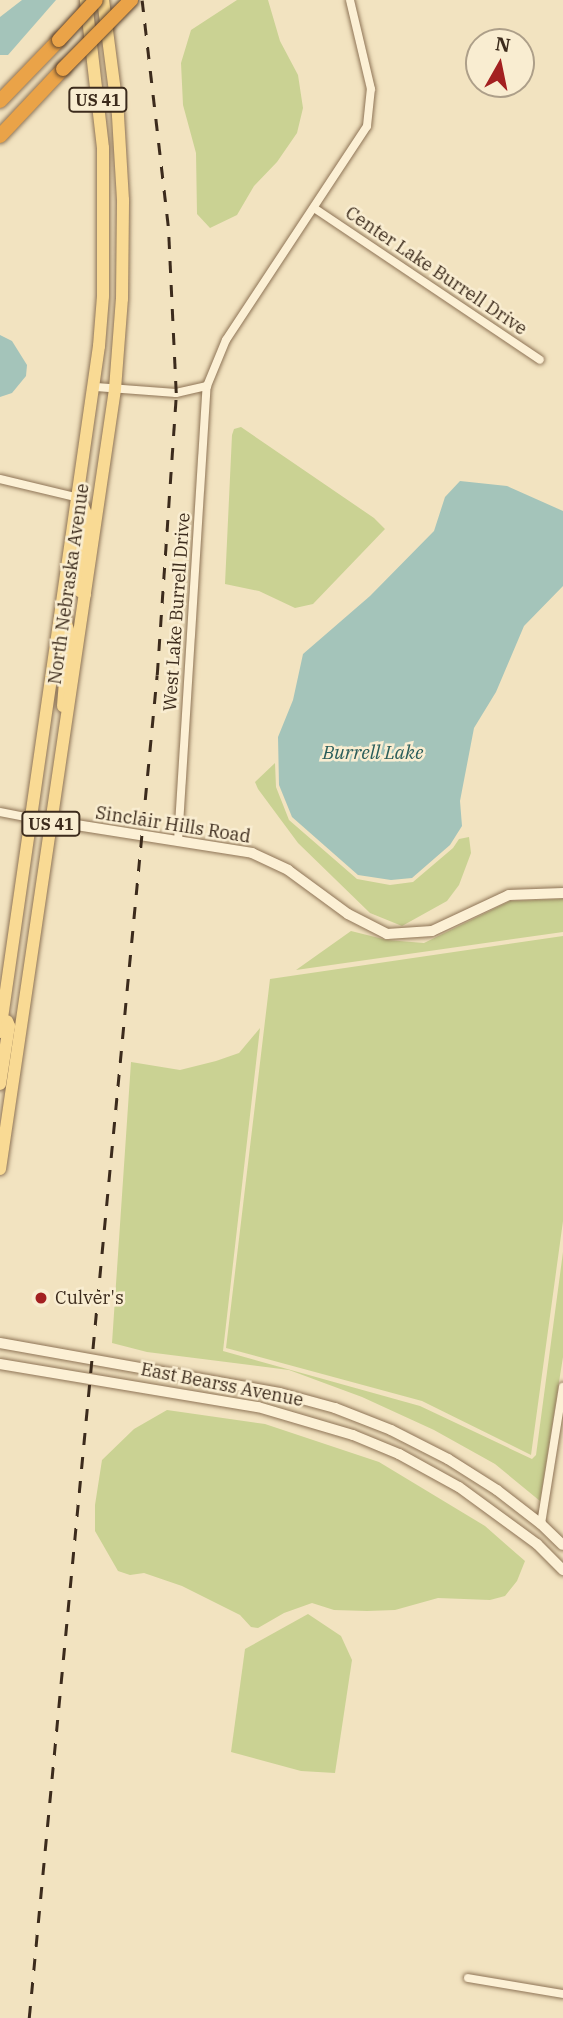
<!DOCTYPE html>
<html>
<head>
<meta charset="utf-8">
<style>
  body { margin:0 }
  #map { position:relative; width:563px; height:2018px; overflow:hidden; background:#f2e3c0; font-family:"IBM Plex Serif",serif }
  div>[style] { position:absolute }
  .green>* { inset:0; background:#cad293 }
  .water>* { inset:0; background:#a4c4ba }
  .roads { filter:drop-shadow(0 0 2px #8e7456) drop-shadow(0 0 2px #8e7456) }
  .minor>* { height:8px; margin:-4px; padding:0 4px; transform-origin:4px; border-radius:4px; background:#fcf0d5 }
  .tertiary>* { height:10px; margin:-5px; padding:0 5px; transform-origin:5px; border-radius:5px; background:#fcf0d5 }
  .secondary>* { height:10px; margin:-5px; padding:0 5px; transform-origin:5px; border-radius:5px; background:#fcf0d5 }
  .primary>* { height:12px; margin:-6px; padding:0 6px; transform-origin:6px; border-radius:6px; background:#f9da94 }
  .motorway>* { height:14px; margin:-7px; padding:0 7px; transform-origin:7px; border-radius:7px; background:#eaa348 }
  .rail>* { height:2.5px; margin-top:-1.25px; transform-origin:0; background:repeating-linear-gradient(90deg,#3c2b1c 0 12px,transparent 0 24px) }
  .bridges { filter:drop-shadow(0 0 2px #5b412b) drop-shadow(0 0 2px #5b412b) }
  .motorway-bridge>* { height:14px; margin:-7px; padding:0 7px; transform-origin:7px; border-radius:7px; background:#eaa348 }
  .dots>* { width:19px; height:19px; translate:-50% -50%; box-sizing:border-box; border:4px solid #f9edd1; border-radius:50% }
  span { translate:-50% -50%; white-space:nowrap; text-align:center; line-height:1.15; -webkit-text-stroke:5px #f9edd1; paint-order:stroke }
  .shield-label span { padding:2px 5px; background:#f9edd1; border:2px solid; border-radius:5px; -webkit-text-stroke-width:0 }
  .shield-label { font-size:16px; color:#3c2b1c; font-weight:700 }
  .street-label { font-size:18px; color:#3c2b1c }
  .poi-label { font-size:18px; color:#3c2b1c }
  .left { translate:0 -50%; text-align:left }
  .water-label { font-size:19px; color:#2a5d5a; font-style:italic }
  .north { position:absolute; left:465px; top:28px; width:70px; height:70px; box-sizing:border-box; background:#f9edd1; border:2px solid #ad9f89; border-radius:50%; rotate:9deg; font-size:19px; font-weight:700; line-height:28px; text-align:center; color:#3c2b1c }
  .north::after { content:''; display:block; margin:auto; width:24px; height:32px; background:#a32021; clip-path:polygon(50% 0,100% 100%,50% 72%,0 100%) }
</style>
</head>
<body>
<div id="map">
  <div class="green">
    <i style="clip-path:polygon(237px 0,268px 0,280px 41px,298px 75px,303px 108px,297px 133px,277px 162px,254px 186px,237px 215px,210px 228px,197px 214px,196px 153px,183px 105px,181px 63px,191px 30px)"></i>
    <i style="clip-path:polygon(241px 427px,374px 518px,385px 529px,313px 604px,295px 608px,259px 591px,225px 584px,232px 435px,234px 429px)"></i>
    <i style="clip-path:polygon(275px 763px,276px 787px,289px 820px,357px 879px,390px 885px,413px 882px,453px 848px,459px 839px,469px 837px,471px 853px,459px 885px,447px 901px,402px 926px,370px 913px,298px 843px,258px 789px,255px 782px)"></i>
    <i style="clip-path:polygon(563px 899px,563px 932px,296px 970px,351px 931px,387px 940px,424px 943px,510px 901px)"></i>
    <i style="clip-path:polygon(563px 936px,563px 1221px,531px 1455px,422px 1401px,226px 1348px,270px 979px)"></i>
    <i style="clip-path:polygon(260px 1028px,223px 1351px,420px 1406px,532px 1459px,536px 1455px,563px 1252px,563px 1357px,540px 1501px,495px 1464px,434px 1430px,362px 1397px,289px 1370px,147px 1352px,112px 1343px,131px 1062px,180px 1070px,216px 1061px,239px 1053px)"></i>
    <i style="clip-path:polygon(167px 1410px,265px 1424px,379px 1462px,485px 1526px,525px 1561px,517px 1581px,505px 1596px,490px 1600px,438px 1598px,395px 1610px,367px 1611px,334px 1610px,312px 1603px,284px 1613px,258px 1628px,251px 1627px,240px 1615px,182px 1586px,144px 1573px,130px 1575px,118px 1571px,95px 1531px,95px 1505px,102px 1460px,134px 1429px)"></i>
    <i style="clip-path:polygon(308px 1614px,341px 1636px,352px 1660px,335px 1773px,301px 1771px,231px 1752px,245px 1649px)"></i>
  </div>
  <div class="water">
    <i style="clip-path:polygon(22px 0,56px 0,8px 55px,0 55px,0 17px)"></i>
    <i style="clip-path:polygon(0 335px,12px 341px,27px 365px,26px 376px,12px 393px,0 397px)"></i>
    <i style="clip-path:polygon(460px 481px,507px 486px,563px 511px,563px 586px,524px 626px,496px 692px,474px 728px,460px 801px,462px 826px,450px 845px,412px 878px,391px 880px,358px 875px,292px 817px,279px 785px,278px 737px,293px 700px,303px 654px,370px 596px,434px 531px,445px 497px)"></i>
  </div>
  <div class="roads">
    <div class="minor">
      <i style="left:314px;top:208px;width:272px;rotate:33.9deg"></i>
      <i style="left:96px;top:387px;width:80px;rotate:4.3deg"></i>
      <i style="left:176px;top:393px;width:32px;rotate:-13deg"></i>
      <i style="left:207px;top:386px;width:50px;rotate:-67.6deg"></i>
      <i style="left:226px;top:340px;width:256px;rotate:-56.6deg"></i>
      <i style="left:367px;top:126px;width:37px;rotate:-84deg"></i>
      <i style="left:371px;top:89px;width:91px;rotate:-103.3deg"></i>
      <i style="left:0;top:479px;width:81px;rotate:13.5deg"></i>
      <i style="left:0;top:812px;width:33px;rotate:11deg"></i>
      <i style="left:178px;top:841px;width:456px;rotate:-86.4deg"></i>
      <i style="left:541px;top:1524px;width:139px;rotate:-80.9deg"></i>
      <i style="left:468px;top:1978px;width:96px;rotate:9.6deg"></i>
    </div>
    <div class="tertiary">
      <i style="left:32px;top:818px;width:223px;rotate:9deg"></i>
      <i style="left:252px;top:853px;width:40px;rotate:25deg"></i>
      <i style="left:288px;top:870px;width:74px;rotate:36.3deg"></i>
      <i style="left:348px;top:914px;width:44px;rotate:27.1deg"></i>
      <i style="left:387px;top:934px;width:45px;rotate:-3.8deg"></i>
      <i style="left:432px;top:931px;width:85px;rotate:-25.1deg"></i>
      <i style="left:509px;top:895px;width:54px;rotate:-2.1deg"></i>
    </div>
    <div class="secondary">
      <i style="left:0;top:1343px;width:284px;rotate:10.1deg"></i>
      <i style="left:280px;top:1393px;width:57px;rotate:15.3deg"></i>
      <i style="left:335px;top:1408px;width:60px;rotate:21.4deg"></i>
      <i style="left:391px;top:1430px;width:64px;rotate:27deg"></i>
      <i style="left:448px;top:1459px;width:58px;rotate:32.3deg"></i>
      <i style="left:497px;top:1490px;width:56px;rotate:37.7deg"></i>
      <i style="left:541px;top:1524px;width:30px;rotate:44deg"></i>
      <i style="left:0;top:1364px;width:262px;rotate:9.5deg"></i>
      <i style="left:258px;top:1407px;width:99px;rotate:16.4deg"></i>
      <i style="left:353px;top:1435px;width:50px;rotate:22.4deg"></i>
      <i style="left:399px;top:1454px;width:68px;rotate:28.8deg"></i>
      <i style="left:459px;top:1487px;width:97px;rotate:36.2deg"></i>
      <i style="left:537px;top:1544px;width:37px;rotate:45deg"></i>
    </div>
    <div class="primary">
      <i style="left:80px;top:499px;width:16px;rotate:68deg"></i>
      <i style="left:86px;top:514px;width:69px;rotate:97.5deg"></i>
      <i style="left:77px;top:582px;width:9px;rotate:72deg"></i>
      <i style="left:80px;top:591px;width:6px;rotate:31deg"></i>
      <i style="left:63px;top:706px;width:73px;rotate:-85.3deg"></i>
      <i style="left:69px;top:633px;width:17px;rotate:-107deg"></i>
      <i style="left:0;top:1032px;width:693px;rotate:-81.79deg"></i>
      <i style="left:99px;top:346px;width:50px;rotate:-85.4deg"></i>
      <i style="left:103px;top:296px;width:148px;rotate:-90deg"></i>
      <i style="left:103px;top:148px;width:149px;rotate:-96.6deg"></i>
      <i style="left:0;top:1084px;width:59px;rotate:-81.2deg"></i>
      <i style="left:9px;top:1026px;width:5px;rotate:-112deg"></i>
      <i style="left:0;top:1169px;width:788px;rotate:-81.61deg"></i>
      <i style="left:115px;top:389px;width:90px;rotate:-85.6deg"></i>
      <i style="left:122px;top:299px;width:99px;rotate:-89.4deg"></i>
      <i style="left:123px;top:200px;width:85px;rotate:-93.4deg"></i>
      <i style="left:118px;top:115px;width:116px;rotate:-97.4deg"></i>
    </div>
    <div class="motorway">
      <i style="left:0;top:101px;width:85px;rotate:-46deg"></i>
      <i style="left:0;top:136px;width:92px;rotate:-46.8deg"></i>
    </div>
  </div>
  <div class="rail">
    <i style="left:29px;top:2018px;width:1349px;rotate:-84.56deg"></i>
    <i style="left:157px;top:675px;width:283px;rotate:-86.1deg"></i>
    <i style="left:176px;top:393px;width:167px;rotate:-92.7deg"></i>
    <i style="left:168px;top:226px;width:227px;rotate:-96.6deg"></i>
  </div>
  <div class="bridges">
    <div class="motorway-bridge">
      <i style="left:59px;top:40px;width:54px;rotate:-47.2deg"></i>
      <i style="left:63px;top:69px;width:97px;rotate:-45.4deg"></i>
    </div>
  </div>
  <div class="dots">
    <i style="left:41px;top:1298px;background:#a32021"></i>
  </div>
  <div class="shield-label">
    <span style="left:98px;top:100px">US 41</span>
    <span style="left:51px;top:824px">US 41</span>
  </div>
  <div class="street-label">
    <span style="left:436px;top:271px;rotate:34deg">Center Lake Burrell Drive</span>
    <span style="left:69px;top:584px;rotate:-82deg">North Nebraska Avenue</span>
    <span style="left:177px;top:612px;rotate:-86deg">West Lake Burrell Drive</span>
    <span style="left:173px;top:825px;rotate:9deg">Sinclair Hills Road</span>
    <span style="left:222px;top:1385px;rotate:11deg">East Bearss Avenue</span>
  </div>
  <div class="poi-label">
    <span class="left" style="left:55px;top:1298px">Culver's</span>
  </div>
  <div class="water-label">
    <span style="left:373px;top:753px">Burrell Lake</span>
  </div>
  <div class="north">N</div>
</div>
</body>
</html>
